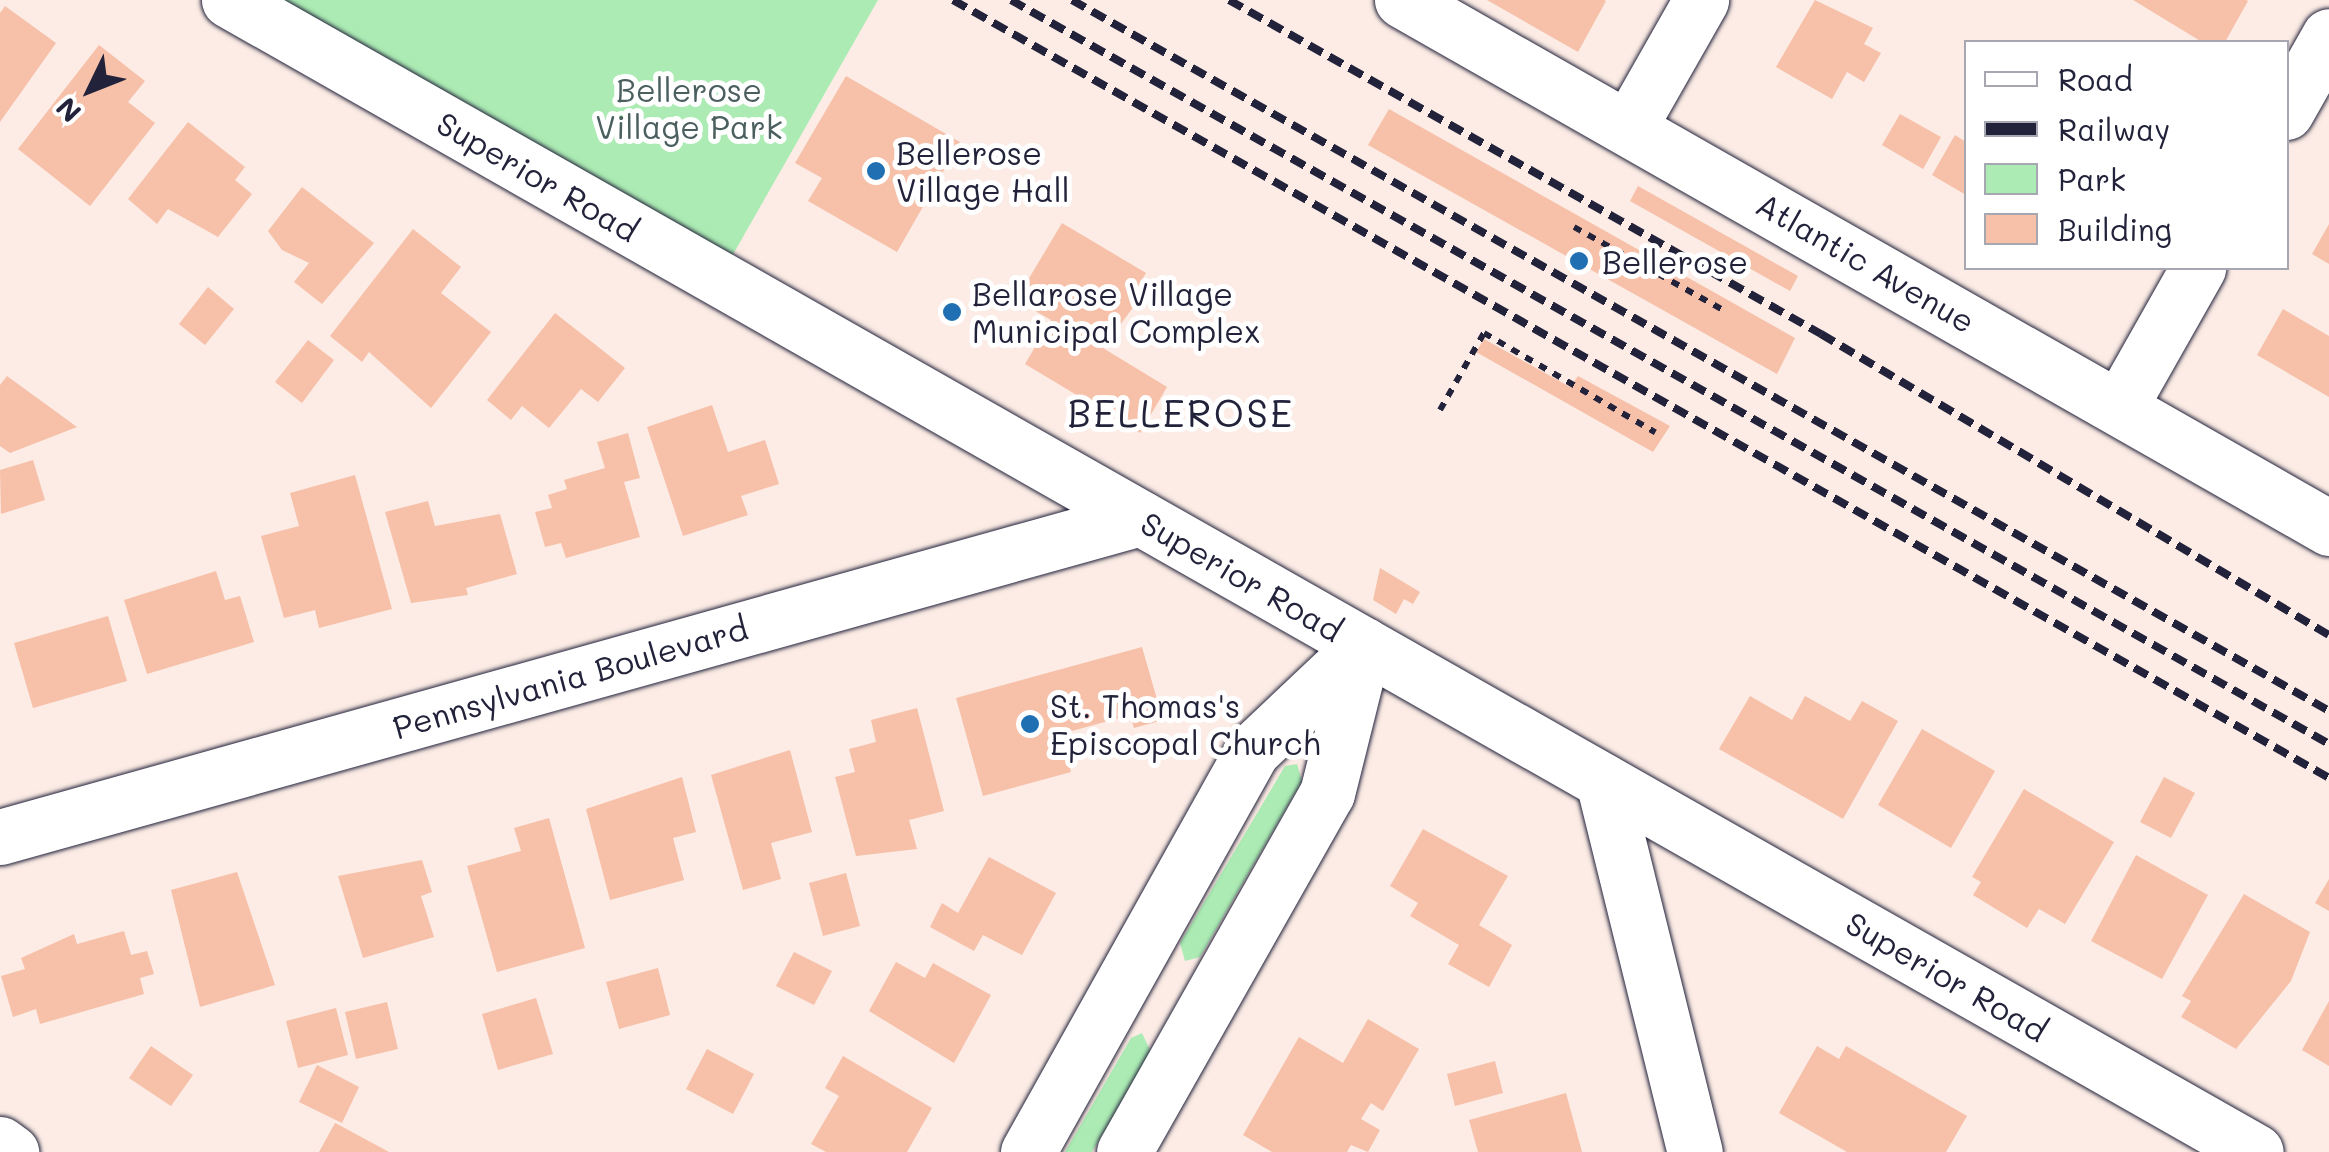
<!DOCTYPE html>
<html>
<head>
<meta charset="utf-8">
<style>
  body { margin:0 }
  #map { position:relative; width:2329px; height:1152px; overflow:hidden; background:#fcece5; font-family:Mali,sans-serif }
  div>[style] { position:absolute }
  .green>* { inset:0; background:#acecb4 }
  .building>* { inset:0; background:#f6c0a9 }
  .path>* { height:6px; margin-top:-3px; transform-origin:0; background:repeating-linear-gradient(90deg,#22223b 0 8px,transparent 0 16px) }
  .roads { filter:drop-shadow(0 0 2px #22223b) drop-shadow(0 0 2px #22223b) }
  .minor>* { height:55px; margin:-27.5px; padding:0 27.5px; transform-origin:27.5px; border-radius:27.5px; background:#fff }
  .rail>* { height:8px; margin-top:-4px; transform-origin:0; background:repeating-linear-gradient(90deg,#22223b 0 15px,transparent 0 23px) }
  .dots>* { width:28px; height:28px; translate:-50% -50%; box-sizing:border-box; border:5px solid #fff; border-radius:50% }
  span { translate:-50% -50%; white-space:nowrap; text-align:center; line-height:1.15; -webkit-text-stroke:10px #fff; paint-order:stroke }
  .park-label { font-size:32px; color:#4b5f5f }
  .poi-label { font-size:32px; color:#22223b }
  .left { translate:0 -50%; text-align:left }
  .street-label { font-size:32px; color:#22223b }
  .quarter-label { font-size:38px; color:#22223b; letter-spacing:2.5px }
  .legend { position:absolute; left:1964px; top:40px; width:325px; height:230px; box-sizing:border-box; background:#fff; border:2px solid #a7a7b1; margin:0; padding:12px 18px; list-style:none; font-size:30px; color:#22223b }
  .legend li { display:flex; align-items:center; gap:20px; height:50px }
  .legend b { width:50px; border:2px solid #a7a7b1 }
  .north { position:absolute; left:40px; top:40px; width:100px; height:100px; -webkit-text-stroke:8px #fff; paint-order:stroke; rotate:227deg; font-size:28px; font-weight:700; line-height:40px; text-align:center; color:#22223b }
  .north::after { content:''; display:block; margin:auto; width:35px; height:45px; background:#22223b; clip-path:polygon(50% 0,100% 100%,50% 72%,0 100%) }
</style>
</head>
<body>
<div id="map">
  <div class="green">
    <i style="clip-path:polygon(270px 0,878px 0,731px 258px)"></i>
    <i style="clip-path:polygon(1297px 764px,1302px 781px,1200px 957px,1185px 961px,1180px 943px,1285px 766px)"></i>
    <i style="clip-path:polygon(1142px 1033px,1151px 1052px,1092px 1152px,1065px 1152px,1131px 1038px)"></i>
  </div>
  <div class="building">
    <i style="clip-path:polygon(1487px 0,1604px 0,1606px 1px,1578px 52px)"></i>
    <i style="clip-path:polygon(1815px 0,1873px 28px,1864px 44px,1881px 53px,1864px 82px,1847px 72px,1832px 99px,1776px 67px)"></i>
    <i style="clip-path:polygon(2133px 0,2246px 0,2248px 1px,2225px 42px,2202px 42px)"></i>
    <i style="clip-path:polygon(5px 6px,56px 43px,0 122px,0 13px)"></i>
    <i style="clip-path:polygon(99px 45px,145px 81px,128px 102px,155px 123px,90px 206px,18px 149px)"></i>
    <i style="clip-path:polygon(846px 76px,960px 142px,897px 252px,808px 201px,822px 178px,795px 163px)"></i>
    <i style="clip-path:polygon(1389px 109px,1795px 338px,1777px 374px,1368px 145px)"></i>
    <i style="clip-path:polygon(1900px 114px,1941px 137px,1923px 169px,1882px 145px)"></i>
    <i style="clip-path:polygon(188px 122px,245px 167px,235px 180px,252px 194px,218px 237px,168px 209px,157px 224px,128px 199px)"></i>
    <i style="clip-path:polygon(1955px 135px,1966px 142px,1966px 195px,1932px 175px)"></i>
    <i style="clip-path:polygon(1638px 186px,1798px 276px,1790px 291px,1630px 201px)"></i>
    <i style="clip-path:polygon(302px 187px,374px 243px,322px 304px,294px 282px,309px 263px,282px 250px,268px 231px)"></i>
    <i style="clip-path:polygon(1062px 223px,1146px 273px,1133px 295px,1140px 298px,1103px 348px,1167px 387px,1140px 433px,1025px 364px,1051px 320px,1016px 300px)"></i>
    <i style="clip-path:polygon(2329px 224px,2329px 264px,2312px 254px)"></i>
    <i style="clip-path:polygon(413px 229px,461px 267px,441px 293px,491px 332px,431px 408px,369px 352px,362px 362px,330px 336px)"></i>
    <i style="clip-path:polygon(208px 287px,234px 309px,205px 345px,179px 324px)"></i>
    <i style="clip-path:polygon(2283px 309px,2329px 336px,2329px 397px,2257px 355px)"></i>
    <i style="clip-path:polygon(555px 313px,625px 368px,598px 402px,581px 389px,549px 428px,522px 406px,511px 420px,487px 400px)"></i>
    <i style="clip-path:polygon(1484px 339px,1570px 387px,1578px 376px,1670px 426px,1653px 452px,1476px 352px)"></i>
    <i style="clip-path:polygon(308px 340px,334px 360px,302px 403px,275px 382px)"></i>
    <i style="clip-path:polygon(7px 376px,77px 427px,10px 453px,0 446px,0 385px)"></i>
    <i style="clip-path:polygon(712px 405px,728px 452px,765px 440px,779px 484px,741px 496px,748px 515px,683px 536px,647px 427px)"></i>
    <i style="clip-path:polygon(628px 433px,640px 478px,624px 482px,640px 537px,566px 558px,561px 543px,545px 547px,535px 512px,552px 508px,548px 495px,567px 489px,564px 480px,605px 468px,597px 442px)"></i>
    <i style="clip-path:polygon(33px 460px,45px 500px,1px 514px,0 470px)"></i>
    <i style="clip-path:polygon(355px 475px,392px 609px,319px 628px,315px 610px,284px 618px,261px 536px,299px 526px,290px 493px)"></i>
    <i style="clip-path:polygon(428px 501px,435px 526px,500px 514px,517px 574px,466px 588px,468px 595px,411px 603px,385px 512px)"></i>
    <i style="clip-path:polygon(1380px 568px,1420px 592px,1413px 604px,1404px 599px,1396px 614px,1373px 600px)"></i>
    <i style="clip-path:polygon(216px 571px,225px 600px,240px 596px,254px 642px,147px 674px,124px 600px)"></i>
    <i style="clip-path:polygon(108px 616px,127px 681px,33px 708px,14px 643px)"></i>
    <i style="clip-path:polygon(1142px 647px,1163px 720px,1134px 728px,1130px 715px,1061px 734px,1071px 772px,983px 796px,956px 698px)"></i>
    <i style="clip-path:polygon(1750px 696px,1792px 720px,1805px 696px,1850px 721px,1862px 701px,1898px 721px,1843px 819px,1719px 749px)"></i>
    <i style="clip-path:polygon(917px 708px,944px 811px,909px 820px,917px 849px,856px 856px,835px 777px,855px 772px,849px 749px,876px 742px,871px 720px)"></i>
    <i style="clip-path:polygon(1922px 729px,1995px 771px,1951px 848px,1878px 805px)"></i>
    <i style="clip-path:polygon(790px 750px,812px 832px,771px 843px,781px 879px,743px 890px,711px 775px)"></i>
    <i style="clip-path:polygon(682px 777px,696px 832px,673px 838px,684px 880px,610px 900px,586px 809px)"></i>
    <i style="clip-path:polygon(2164px 777px,2195px 793px,2171px 838px,2140px 822px)"></i>
    <i style="clip-path:polygon(2024px 789px,2114px 842px,2065px 924px,2039px 909px,2027px 928px,1973px 895px,1981px 882px,1972px 877px)"></i>
    <i style="clip-path:polygon(549px 818px,585px 948px,497px 972px,467px 866px,521px 851px,514px 828px)"></i>
    <i style="clip-path:polygon(1423px 829px,1508px 876px,1479px 925px,1512px 945px,1489px 987px,1448px 964px,1459px 945px,1410px 916px,1418px 903px,1390px 886px)"></i>
    <i style="clip-path:polygon(2136px 855px,2208px 895px,2162px 979px,2091px 941px)"></i>
    <i style="clip-path:polygon(989px 857px,1056px 893px,1022px 955px,983px 935px,974px 951px,930px 927px,942px 903px,958px 913px)"></i>
    <i style="clip-path:polygon(422px 860px,432px 892px,421px 896px,434px 937px,363px 958px,338px 876px)"></i>
    <i style="clip-path:polygon(237px 872px,275px 985px,200px 1007px,171px 890px)"></i>
    <i style="clip-path:polygon(846px 873px,860px 926px,823px 936px,809px 883px)"></i>
    <i style="clip-path:polygon(2329px 879px,2329px 911px,2315px 903px)"></i>
    <i style="clip-path:polygon(2244px 894px,2310px 932px,2291px 981px,2236px 1049px,2181px 1017px,2191px 1001px,2182px 996px)"></i>
    <i style="clip-path:polygon(124px 931px,131px 955px,147px 951px,154px 974px,140px 978px,144px 994px,40px 1024px,36px 1009px,13px 1017px,1px 976px,25px 969px,21px 958px,74px 934px,77px 944px)"></i>
    <i style="clip-path:polygon(794px 952px,832px 971px,814px 1005px,776px 986px)"></i>
    <i style="clip-path:polygon(896px 962px,925px 978px,933px 963px,991px 995px,954px 1063px,869px 1011px)"></i>
    <i style="clip-path:polygon(658px 968px,670px 1015px,619px 1029px,606px 982px)"></i>
    <i style="clip-path:polygon(536px 998px,553px 1054px,498px 1070px,482px 1014px)"></i>
    <i style="clip-path:polygon(2329px 1001px,2329px 1066px,2302px 1050px)"></i>
    <i style="clip-path:polygon(387px 1002px,398px 1049px,356px 1059px,345px 1012px)"></i>
    <i style="clip-path:polygon(336px 1008px,348px 1055px,298px 1068px,286px 1021px)"></i>
    <i style="clip-path:polygon(1368px 1019px,1419px 1049px,1383px 1111px,1371px 1103px,1361px 1119px,1380px 1130px,1368px 1152px,1351px 1145px,1347px 1152px,1272px 1152px,1243px 1135px,1299px 1037px,1343px 1063px)"></i>
    <i style="clip-path:polygon(151px 1046px,193px 1075px,171px 1106px,129px 1078px)"></i>
    <i style="clip-path:polygon(1817px 1046px,1839px 1059px,1846px 1046px,1967px 1116px,1946px 1152px,1847px 1152px,1779px 1113px)"></i>
    <i style="clip-path:polygon(707px 1049px,754px 1074px,733px 1114px,686px 1089px)"></i>
    <i style="clip-path:polygon(843px 1056px,932px 1108px,907px 1152px,826px 1152px,811px 1144px,839px 1096px,825px 1088px)"></i>
    <i style="clip-path:polygon(1495px 1061px,1503px 1093px,1455px 1106px,1447px 1074px)"></i>
    <i style="clip-path:polygon(317px 1065px,359px 1087px,342px 1123px,299px 1102px)"></i>
    <i style="clip-path:polygon(1566px 1093px,1582px 1152px,1478px 1152px,1469px 1120px)"></i>
    <i style="clip-path:polygon(335px 1123px,339px 1125px,389px 1152px,319px 1152px)"></i>
  </div>
  <div class="path">
    <i style="left:1574px;top:227px;width:173px;rotate:29.1deg"></i>
    <i style="left:1440px;top:410px;width:89px;rotate:-60.3deg"></i>
    <i style="left:1484px;top:333px;width:198px;rotate:30.1deg"></i>
  </div>
  <div class="roads">
    <div class="minor">
      <i style="left:229px;top:0;width:2331px;rotate:29.61deg"></i>
      <i style="left:1402px;top:0;width:1067px;rotate:29.66deg"></i>
      <i style="left:2286px;top:112px;width:87px;rotate:-60.5deg"></i>
      <i style="left:1629px;top:127px;width:146px;rotate:-60.4deg"></i>
      <i style="left:2120px;top:406px;width:159px;rotate:-60.5deg"></i>
      <i style="left:1603px;top:781px;width:382px;rotate:76.1deg"></i>
      <i style="left:0;top:837px;width:1184px;rotate:-15.63deg"></i>
      <i style="left:0;top:1144px;width:14px;rotate:36deg"></i>
      <i style="left:1028px;top:1152px;width:459px;rotate:-60.8deg"></i>
      <i style="left:1252px;top:751px;width:154px;rotate:-43.4deg"></i>
      <i style="left:1364px;top:645px;width:153px;rotate:104deg"></i>
      <i style="left:1327px;top:793px;width:412px;rotate:119.5deg"></i>
    </div>
  </div>
  <div class="rail">
    <i style="left:953px;top:0;width:1581px;rotate:29.48deg"></i>
    <i style="left:1011px;top:0;width:1513px;rotate:29.44deg"></i>
    <i style="left:1072px;top:0;width:1444px;rotate:29.49deg"></i>
    <i style="left:1229px;top:0;width:680px;rotate:29.43deg"></i>
    <i style="left:1821px;top:334px;width:590px;rotate:30.65deg"></i>
  </div>
  <div class="dots">
    <i style="left:876px;top:171px;background:#1f6fb2"></i>
    <i style="left:1579px;top:261px;background:#1f6fb2"></i>
    <i style="left:952px;top:312px;background:#1f6fb2"></i>
    <i style="left:1030px;top:724px;background:#1f6fb2"></i>
  </div>
  <div class="park-label">
    <span style="left:689px;top:108px">Bellerose<br>Village Park</span>
  </div>
  <div class="poi-label">
    <span class="left" style="left:896px;top:171px">Bellerose<br>Village Hall</span>
    <span class="left" style="left:1602px;top:261px">Bellerose</span>
    <span class="left" style="left:972px;top:312px">Bellarose Village<br>Municipal Complex</span>
    <span class="left" style="left:1050px;top:724px">St. Thomas's<br>Episcopal Church</span>
  </div>
  <div class="street-label">
    <span style="left:538px;top:176px;rotate:30deg">Superior Road</span>
    <span style="left:1866px;top:262px;rotate:30deg">Atlantic Avenue</span>
    <span style="left:1242px;top:576px;rotate:30deg">Superior Road</span>
    <span style="left:570px;top:677px;rotate:-16deg">Pennsylvania Boulevard</span>
    <span style="left:1947px;top:976px;rotate:30deg">Superior Road</span>
  </div>
  <div class="quarter-label">
    <span style="left:1181px;top:413px">BELLEROSE</span>
  </div>
  <ul class="legend">
  <li><b style="height:12px;background:#fff"></b>Road</li>
  <li><b style="height:12px;background:#22223b"></b>Railway</li>
  <li><b style="height:28px;background:#acecb4"></b>Park</li>
  <li><b style="height:28px;background:#f6c0a9"></b>Building</li>
  </ul>
  <div class="north">N</div>
</div>
</body>
</html>
